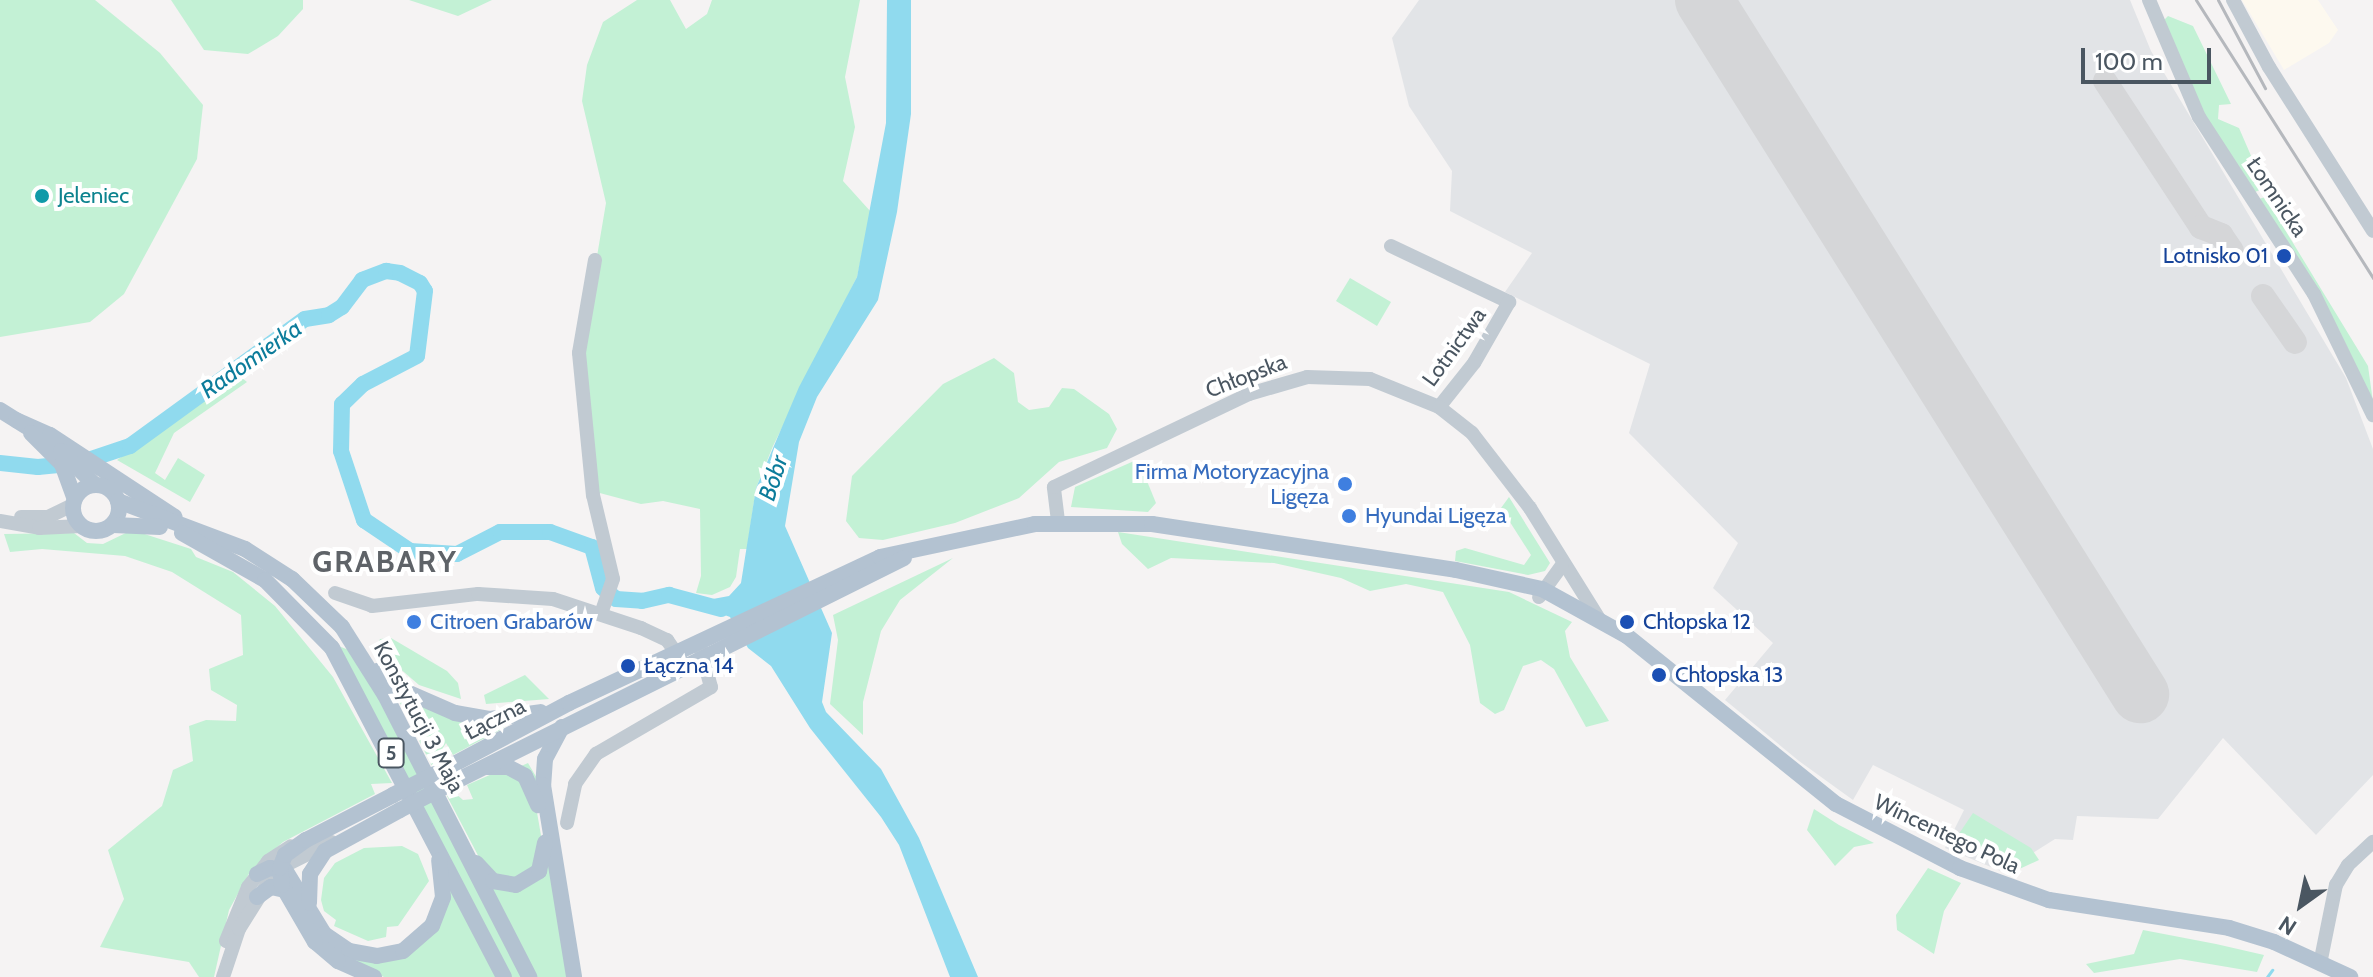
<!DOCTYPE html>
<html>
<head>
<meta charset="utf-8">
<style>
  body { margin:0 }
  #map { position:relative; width:2373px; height:977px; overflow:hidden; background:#f5f3f3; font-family:Cabin,sans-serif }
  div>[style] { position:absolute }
  .commercial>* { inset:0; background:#fdf9ef }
  .airport>* { inset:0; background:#e2e4e7 }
  .green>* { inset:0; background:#c3f1d5 }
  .water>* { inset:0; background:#90daee }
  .stream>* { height:3px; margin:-1.5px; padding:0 1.5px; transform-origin:1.5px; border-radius:1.5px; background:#90daee }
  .river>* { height:16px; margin:-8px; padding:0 8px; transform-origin:8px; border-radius:8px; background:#90daee }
  .taxiway>* { height:24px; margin:-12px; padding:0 12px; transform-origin:12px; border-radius:12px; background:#d5d6d8 }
  .runway>* { height:58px; margin:-29px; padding:0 29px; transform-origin:29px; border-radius:29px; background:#d5d6d8 }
  .minor>* { height:14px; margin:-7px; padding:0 7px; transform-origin:7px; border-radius:7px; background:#c1cad2 }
  .major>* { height:16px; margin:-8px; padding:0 8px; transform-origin:8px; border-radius:8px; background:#b3c2d1 }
  .major>.ring { margin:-8px; padding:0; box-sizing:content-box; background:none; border:16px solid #b3c2d1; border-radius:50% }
  .rail>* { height:3px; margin:-1.5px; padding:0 1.5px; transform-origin:1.5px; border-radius:1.5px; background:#b5b8bd }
  .major-bridge>* { height:16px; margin:-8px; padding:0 8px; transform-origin:8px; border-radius:8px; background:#b3c2d1 }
  .dots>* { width:22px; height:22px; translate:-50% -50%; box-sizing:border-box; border:4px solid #fff; border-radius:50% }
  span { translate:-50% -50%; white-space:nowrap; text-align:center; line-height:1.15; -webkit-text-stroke:8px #fff; paint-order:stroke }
  .shield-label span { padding:2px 6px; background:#fff; border:2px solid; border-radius:6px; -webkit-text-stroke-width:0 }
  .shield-label { font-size:20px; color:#4a5661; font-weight:700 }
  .culture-label { font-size:22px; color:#0d838f }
  .left { translate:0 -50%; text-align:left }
  .street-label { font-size:22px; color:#4a5661 }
  .transit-label { font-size:22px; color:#164399 }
  .right { translate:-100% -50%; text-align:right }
  .shop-label { font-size:22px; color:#366cbe }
  .water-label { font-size:24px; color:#0c7c9b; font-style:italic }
  .district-label { font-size:30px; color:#5f6368; font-weight:700; letter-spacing:2px }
  .north { position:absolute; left:2261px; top:865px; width:80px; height:80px; -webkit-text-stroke:6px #fff; paint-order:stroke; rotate:213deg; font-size:22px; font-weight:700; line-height:32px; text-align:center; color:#4a5661 }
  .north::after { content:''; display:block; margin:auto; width:28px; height:36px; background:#4a5661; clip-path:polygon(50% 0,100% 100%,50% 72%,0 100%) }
  .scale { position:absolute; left:2081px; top:48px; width:130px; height:36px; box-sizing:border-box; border:4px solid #4a5661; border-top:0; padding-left:10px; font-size:24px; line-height:28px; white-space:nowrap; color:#4a5661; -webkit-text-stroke:6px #fff; paint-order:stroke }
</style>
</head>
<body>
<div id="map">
  <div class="commercial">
    <i style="clip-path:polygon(2242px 0,2318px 0,2338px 30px,2329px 43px,2284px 70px)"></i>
  </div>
  <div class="airport">
    <i style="clip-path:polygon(1419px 0,2130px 0,2151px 51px,2346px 378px,2373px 449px,2373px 775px,2316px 835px,2223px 738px,2158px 819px,2077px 816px,2073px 840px,2055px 839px,2003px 872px,1945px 848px,1964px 810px,1873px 765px,1853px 800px,1799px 761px,1725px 700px,1773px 643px,1713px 588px,1738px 543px,1629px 433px,1650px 364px,1505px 292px,1532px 253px,1450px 211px,1452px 171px,1409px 106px,1392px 38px)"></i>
  </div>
  <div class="green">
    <i style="clip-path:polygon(0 0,95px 0,160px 53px,203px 105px,197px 159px,124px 294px,90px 322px,0 337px)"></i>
    <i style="clip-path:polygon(171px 0,303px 0,303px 9px,278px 36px,248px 54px,204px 50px)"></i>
    <i style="clip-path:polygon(409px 0,492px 0,458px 16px)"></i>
    <i style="clip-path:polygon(637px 0,670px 0,686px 29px,707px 14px,712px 0,860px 0,845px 77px,855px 127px,843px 181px,871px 212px,857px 277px,773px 446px,756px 488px,747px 549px,740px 549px,736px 577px,730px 587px,712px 595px,696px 593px,701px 576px,700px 509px,663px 501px,641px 504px,596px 492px,583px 339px,606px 203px,582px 101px,587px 65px,603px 22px)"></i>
    <i style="clip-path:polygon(2168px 16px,2193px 26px,2231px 104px,2219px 105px,2218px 119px,2239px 128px,2265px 188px,2255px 192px,2208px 121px,2162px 22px)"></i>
    <i style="clip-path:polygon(2265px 197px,2368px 366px,2373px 402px,2339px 330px,2259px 199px)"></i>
    <i style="clip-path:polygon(1350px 278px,1391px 302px,1377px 326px,1336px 301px)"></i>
    <i style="clip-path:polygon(994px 358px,1014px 373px,1018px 402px,1029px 410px,1049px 407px,1062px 388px,1074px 389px,1109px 414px,1117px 429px,1107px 448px,1059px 462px,1019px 498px,955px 523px,883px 540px,859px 538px,846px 521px,852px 476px,943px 384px)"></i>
    <i style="clip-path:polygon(237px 374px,247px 382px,174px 433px,155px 473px,165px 480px,178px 458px,205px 475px,190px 502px,117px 460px)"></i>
    <i style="clip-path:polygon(1134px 461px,1142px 469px,1156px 503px,1148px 512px,1071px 507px,1075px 487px)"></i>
    <i style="clip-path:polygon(1509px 497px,1550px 563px,1545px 571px,1528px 575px,1455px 561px,1456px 551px,1465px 548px,1524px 565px,1531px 555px,1501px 508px)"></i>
    <i style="clip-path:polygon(132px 530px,191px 549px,196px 557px,233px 572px,275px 606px,333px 677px,392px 783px,371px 784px,375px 794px,283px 842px,251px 870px,229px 910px,214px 977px,199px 977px,189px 962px,100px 947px,124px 899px,108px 850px,162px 806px,173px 770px,193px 761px,189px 726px,206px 720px,236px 721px,237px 705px,211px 690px,209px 669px,243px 655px,241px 615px,172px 572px,125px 556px,42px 549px,10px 552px,4px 534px,74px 533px,87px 543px,103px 544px)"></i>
    <i style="clip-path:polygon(1118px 532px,1509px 592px,1572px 622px,1565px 631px,1570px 657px,1609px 721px,1586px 727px,1554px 669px,1541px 660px,1523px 666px,1504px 710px,1495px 714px,1480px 703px,1470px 645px,1443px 592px,1406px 584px,1370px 591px,1341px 578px,1274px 563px,1171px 558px,1148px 569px,1122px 544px)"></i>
    <i style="clip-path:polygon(953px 558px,900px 600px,881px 631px,863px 702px,863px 735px,830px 704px,838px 640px,833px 615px)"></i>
    <i style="clip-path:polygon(391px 638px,447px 671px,458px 683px,461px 699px,419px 685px,376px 648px,380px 639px)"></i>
    <i style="clip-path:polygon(336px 645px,354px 652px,523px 977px,510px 977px)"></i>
    <i style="clip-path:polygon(525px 675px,549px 699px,486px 704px,484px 695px)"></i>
    <i style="clip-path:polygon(396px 695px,504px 722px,504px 728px,453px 755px,446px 743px,432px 766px)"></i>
    <i style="clip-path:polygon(528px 763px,538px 780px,570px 977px,535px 977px,490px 884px,548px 865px,539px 790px,519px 767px)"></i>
    <i style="clip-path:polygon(492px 774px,516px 775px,534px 795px,543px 847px,539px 863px,509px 881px,483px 865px,447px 796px,454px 792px,463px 800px,473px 799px,467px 785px)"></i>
    <i style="clip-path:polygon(1814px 809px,1839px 825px,1874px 843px,1854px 847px,1835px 866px,1807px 830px)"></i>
    <i style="clip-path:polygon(1973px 813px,2031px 848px,2039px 860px,2015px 871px,1952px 844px)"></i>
    <i style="clip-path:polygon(402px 846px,418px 854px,429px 881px,398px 926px,387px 927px,386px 937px,368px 941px,334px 926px,336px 920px,324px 911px,321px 900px,324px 878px,335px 863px,364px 848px)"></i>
    <i style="clip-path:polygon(1928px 868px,1961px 883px,1944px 911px,1934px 954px,1897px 930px,1896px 915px)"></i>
    <i style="clip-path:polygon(453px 886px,498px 977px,384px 977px,340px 957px,322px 937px,397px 957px)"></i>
    <i style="clip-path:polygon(2143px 930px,2216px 944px,2264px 955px,2257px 972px,2180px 959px,2094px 973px,2086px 964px,2134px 954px)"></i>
  </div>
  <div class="water">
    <i style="clip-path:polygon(887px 0,911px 0,911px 114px,897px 212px,878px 300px,817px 397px,799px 442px,785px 526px,832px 633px,822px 702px,826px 712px,881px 769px,919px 838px,978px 977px,950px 977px,899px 845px,881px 817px,810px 728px,771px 666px,748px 648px,730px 617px,701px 606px,702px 601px,729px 596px,741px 583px,756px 488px,799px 387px,857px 277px,886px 123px)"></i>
  </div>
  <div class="stream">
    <i style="left:2267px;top:977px;width:9px;rotate:-54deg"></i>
  </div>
  <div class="river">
    <i style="left:0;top:463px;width:38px;rotate:6deg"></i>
    <i style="left:38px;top:467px;width:41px;rotate:-5.6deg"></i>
    <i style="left:79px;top:463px;width:54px;rotate:-18.4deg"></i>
    <i style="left:130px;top:446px;width:216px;rotate:-36deg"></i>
    <i style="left:305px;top:319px;width:24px;rotate:-9deg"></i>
    <i style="left:329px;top:315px;width:15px;rotate:-32deg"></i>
    <i style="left:342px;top:307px;width:34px;rotate:-53deg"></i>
    <i style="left:362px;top:280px;width:26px;rotate:-21deg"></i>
    <i style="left:386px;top:271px;width:14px;rotate:8deg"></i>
    <i style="left:400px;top:273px;width:22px;rotate:27deg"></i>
    <i style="left:420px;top:283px;width:9px;rotate:58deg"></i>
    <i style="left:425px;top:291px;width:65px;rotate:97deg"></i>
    <i style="left:417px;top:356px;width:61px;rotate:152.6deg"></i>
    <i style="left:363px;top:384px;width:29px;rotate:136deg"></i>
    <i style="left:342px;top:404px;width:47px;rotate:91.2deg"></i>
    <i style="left:341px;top:451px;width:73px;rotate:71.6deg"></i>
    <i style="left:364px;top:520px;width:55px;rotate:34deg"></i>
    <i style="left:410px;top:551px;width:47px;rotate:3.7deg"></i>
    <i style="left:457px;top:554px;width:48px;rotate:-27.1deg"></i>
    <i style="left:500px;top:532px;width:50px"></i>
    <i style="left:550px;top:532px;width:45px;rotate:19.7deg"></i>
    <i style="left:592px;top:547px;width:42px;rotate:75deg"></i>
    <i style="left:603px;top:588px;width:17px;rotate:40deg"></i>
    <i style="left:616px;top:599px;width:26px;rotate:4deg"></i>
    <i style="left:642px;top:601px;width:28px;rotate:-13deg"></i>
    <i style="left:669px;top:595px;width:54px;rotate:15.1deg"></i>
  </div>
  <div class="taxiway">
    <i style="left:2105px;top:81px;width:175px;rotate:56.7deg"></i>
    <i style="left:2201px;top:227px;width:22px;rotate:22deg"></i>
    <i style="left:2221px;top:235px;width:19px;rotate:55deg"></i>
    <i style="left:2263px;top:296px;width:56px;rotate:55.2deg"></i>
  </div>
  <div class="runway">
    <i style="left:1704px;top:0;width:820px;rotate:57.86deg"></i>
  </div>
  <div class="minor">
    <i style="left:2149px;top:0;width:127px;rotate:66.9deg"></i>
    <i style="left:2199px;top:117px;width:211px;rotate:57deg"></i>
    <i style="left:2314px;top:294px;width:135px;rotate:64deg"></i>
    <i style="left:2233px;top:0;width:76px;rotate:61.8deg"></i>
    <i style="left:2269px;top:67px;width:194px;rotate:57.6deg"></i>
    <i style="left:1391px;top:246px;width:131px;rotate:25.4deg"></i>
    <i style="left:1509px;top:302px;width:70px;rotate:119.8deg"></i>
    <i style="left:1474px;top:363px;width:56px;rotate:128.5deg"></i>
    <i style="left:595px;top:260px;width:94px;rotate:99.8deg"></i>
    <i style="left:579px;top:353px;width:143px;rotate:84.4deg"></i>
    <i style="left:593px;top:495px;width:86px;rotate:76.6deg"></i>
    <i style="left:613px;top:579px;width:36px;rotate:109deg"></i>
    <i style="left:21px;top:517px;width:27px"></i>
    <i style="left:48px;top:517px;width:28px;rotate:-26deg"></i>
    <i style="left:0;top:521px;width:40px;rotate:10deg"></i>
    <i style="left:39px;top:528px;width:42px;rotate:-2.7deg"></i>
    <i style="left:1058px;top:521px;width:34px;rotate:-97deg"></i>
    <i style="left:1054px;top:487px;width:216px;rotate:-25.5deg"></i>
    <i style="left:1249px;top:394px;width:60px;rotate:-16.3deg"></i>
    <i style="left:1307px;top:377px;width:63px;rotate:1.8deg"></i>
    <i style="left:1370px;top:379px;width:74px;rotate:22.1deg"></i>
    <i style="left:1439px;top:407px;width:42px;rotate:38.2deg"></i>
    <i style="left:1472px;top:433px;width:95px;rotate:52.3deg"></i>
    <i style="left:1530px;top:508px;width:131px;rotate:58.1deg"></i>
    <i style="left:335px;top:593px;width:39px;rotate:19deg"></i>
    <i style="left:372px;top:606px;width:107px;rotate:-6.5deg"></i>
    <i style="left:478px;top:594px;width:75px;rotate:3.8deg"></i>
    <i style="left:553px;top:599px;width:93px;rotate:18.2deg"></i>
    <i style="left:641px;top:628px;width:29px;rotate:25deg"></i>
    <i style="left:667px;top:640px;width:24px;rotate:55deg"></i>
    <i style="left:1539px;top:597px;width:39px;rotate:-54deg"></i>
    <i style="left:567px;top:823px;width:40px;rotate:-78deg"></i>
    <i style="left:575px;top:784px;width:37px;rotate:-55deg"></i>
    <i style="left:596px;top:754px;width:133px;rotate:-30.2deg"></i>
    <i style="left:711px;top:687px;width:41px;rotate:-105.4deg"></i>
    <i style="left:226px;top:941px;width:58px;rotate:-67.8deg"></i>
    <i style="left:248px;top:887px;width:33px;rotate:-52deg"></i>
    <i style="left:268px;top:861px;width:27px;rotate:-33deg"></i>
    <i style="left:2320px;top:964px;width:81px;rotate:-78.6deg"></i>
    <i style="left:2336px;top:885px;width:23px;rotate:-59deg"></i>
    <i style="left:2348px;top:865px;width:34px;rotate:-43deg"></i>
    <i style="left:223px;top:977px;width:51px;rotate:-71.6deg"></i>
    <i style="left:239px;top:929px;width:51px;rotate:-57.9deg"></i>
    <i style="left:266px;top:886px;width:23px;rotate:-52deg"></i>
    <i style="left:280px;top:868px;width:58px;rotate:-26.6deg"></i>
  </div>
  <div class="major">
    <i style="left:0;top:410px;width:31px;rotate:32deg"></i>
    <i style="left:16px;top:420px;width:37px;rotate:24deg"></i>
    <i style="left:50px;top:435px;width:149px;rotate:33.3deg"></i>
    <i style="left:31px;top:433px;width:44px;rotate:45deg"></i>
    <i style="left:62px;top:464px;width:37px;rotate:70deg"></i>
    <i style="left:61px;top:451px;width:48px;rotate:45deg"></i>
    <i class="ring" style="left:73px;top:485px;width:30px;height:30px"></i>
    <i style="left:118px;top:501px;width:136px;rotate:20.7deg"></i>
    <i style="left:245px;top:549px;width:56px;rotate:32.6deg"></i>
    <i style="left:292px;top:579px;width:69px;rotate:43.8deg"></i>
    <i style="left:342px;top:627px;width:80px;rotate:57.7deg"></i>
    <i style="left:385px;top:695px;width:317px;rotate:62.9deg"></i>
    <i style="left:113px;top:525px;width:47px;rotate:2.4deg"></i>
    <i style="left:182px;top:533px;width:95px;rotate:29.5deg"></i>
    <i style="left:265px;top:580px;width:95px;rotate:45.4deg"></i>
    <i style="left:332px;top:648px;width:371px;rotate:62.4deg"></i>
    <i style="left:377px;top:671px;width:29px;rotate:38deg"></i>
    <i style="left:400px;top:689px;width:60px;rotate:23.6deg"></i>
    <i style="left:455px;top:713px;width:36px;rotate:10deg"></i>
    <i style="left:490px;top:719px;width:51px;rotate:-7.8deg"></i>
    <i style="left:562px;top:727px;width:36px;rotate:118deg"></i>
    <i style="left:545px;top:759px;width:26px;rotate:94deg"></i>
    <i style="left:543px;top:785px;width:194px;rotate:80.8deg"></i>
    <i style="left:487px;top:767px;width:21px"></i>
    <i style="left:508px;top:767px;width:19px;rotate:28deg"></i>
    <i style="left:525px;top:776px;width:32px;rotate:66deg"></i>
    <i style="left:443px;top:770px;width:143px;rotate:-28deg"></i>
    <i style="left:569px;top:703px;width:344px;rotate:-25.1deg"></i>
    <i style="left:880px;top:557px;width:158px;rotate:-12deg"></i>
    <i style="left:1035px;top:524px;width:117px"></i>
    <i style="left:1152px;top:524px;width:307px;rotate:8.6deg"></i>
    <i style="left:1456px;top:570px;width:88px;rotate:12.5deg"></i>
    <i style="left:1542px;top:589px;width:97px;rotate:28.9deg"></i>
    <i style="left:1627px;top:636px;width:268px;rotate:38.8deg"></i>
    <i style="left:1836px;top:804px;width:140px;rotate:27.3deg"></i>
    <i style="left:1960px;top:868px;width:95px;rotate:19.8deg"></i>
    <i style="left:2049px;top:900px;width:182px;rotate:8.8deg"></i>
    <i style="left:2229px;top:928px;width:47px;rotate:17.3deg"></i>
    <i style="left:2274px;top:942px;width:84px;rotate:24.7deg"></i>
    <i style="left:450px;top:784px;width:507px;rotate:-26.46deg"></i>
    <i style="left:476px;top:863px;width:25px;rotate:47deg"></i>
    <i style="left:493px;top:881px;width:23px;rotate:10deg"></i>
    <i style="left:516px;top:885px;width:27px;rotate:-31deg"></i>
    <i style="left:539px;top:871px;width:29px;rotate:-78deg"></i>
    <i style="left:257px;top:874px;width:14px;rotate:-25deg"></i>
    <i style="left:270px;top:868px;width:15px;rotate:8deg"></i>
    <i style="left:285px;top:870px;width:75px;rotate:58.6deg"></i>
    <i style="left:324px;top:934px;width:30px;rotate:34deg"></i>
    <i style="left:349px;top:951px;width:28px;rotate:10deg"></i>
    <i style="left:377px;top:956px;width:26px;rotate:-11deg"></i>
    <i style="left:403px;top:951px;width:38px;rotate:-41deg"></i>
    <i style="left:432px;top:926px;width:31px;rotate:-69deg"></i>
    <i style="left:443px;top:897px;width:37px;rotate:-96deg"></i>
    <i style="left:257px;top:897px;width:17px;rotate:-36deg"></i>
    <i style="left:271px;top:887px;width:14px;rotate:12deg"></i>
    <i style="left:309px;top:903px;width:29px;rotate:-88deg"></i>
    <i style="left:310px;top:874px;width:27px;rotate:-57deg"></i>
    <i style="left:325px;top:851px;width:85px;rotate:-28.7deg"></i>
    <i style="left:374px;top:977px;width:39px;rotate:-156deg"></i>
    <i style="left:338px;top:961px;width:30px;rotate:-140deg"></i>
    <i style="left:315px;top:942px;width:66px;rotate:-120.1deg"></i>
    <i style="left:282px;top:885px;width:17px;rotate:-97deg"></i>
    <i style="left:280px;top:868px;width:14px;rotate:-69deg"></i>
    <i style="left:285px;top:855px;width:26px;rotate:-36deg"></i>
    <i style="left:306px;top:840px;width:98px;rotate:-27.3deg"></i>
  </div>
  <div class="rail">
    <i style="left:2196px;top:0;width:330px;rotate:57.5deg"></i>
    <i style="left:2218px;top:0;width:100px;rotate:61.9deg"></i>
  </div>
  <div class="major-bridge">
    <i style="left:393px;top:795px;width:56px;rotate:-26.6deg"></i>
    <i style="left:400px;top:810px;width:56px;rotate:-27.5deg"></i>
  </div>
  <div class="dots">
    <i style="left:42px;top:196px;background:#0f9aa8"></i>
    <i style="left:2284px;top:256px;background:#1a4fb4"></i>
    <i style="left:1345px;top:484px;background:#3f7fe0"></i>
    <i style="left:1349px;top:516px;background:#3f7fe0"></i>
    <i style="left:414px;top:622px;background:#3f7fe0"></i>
    <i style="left:1627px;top:622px;background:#1a4fb4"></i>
    <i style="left:628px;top:666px;background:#1a4fb4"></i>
    <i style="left:1659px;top:675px;background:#1a4fb4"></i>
  </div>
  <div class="shield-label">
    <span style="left:391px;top:753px">5</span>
  </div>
  <div class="culture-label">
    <span class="left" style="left:58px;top:196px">Jeleniec</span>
  </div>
  <div class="street-label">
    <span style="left:2277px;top:197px;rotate:56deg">Łomnicka</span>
    <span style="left:1454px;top:347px;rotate:-54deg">Lotnictwa</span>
    <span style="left:1246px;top:376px;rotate:-21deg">Chłopska</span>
    <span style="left:419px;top:717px;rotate:62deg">Konstytucji 3 Maja</span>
    <span style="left:495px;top:719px;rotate:-27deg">Łączna</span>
    <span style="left:1947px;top:834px;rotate:25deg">Wincentego Pola</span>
  </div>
  <div class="transit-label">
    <span class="right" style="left:2268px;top:256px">Lotnisko 01</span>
    <span class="left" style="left:1643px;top:622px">Chłopska 12</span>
    <span class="left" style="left:644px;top:666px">Łączna 14</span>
    <span class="left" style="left:1675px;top:675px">Chłopska 13</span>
  </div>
  <div class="shop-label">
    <span class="right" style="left:1329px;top:484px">Firma Motoryzacyjna<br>Ligęza</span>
    <span class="left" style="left:1365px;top:516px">Hyundai Ligęza</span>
    <span class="left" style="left:430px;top:622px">Citroen Grabarów</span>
  </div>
  <div class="water-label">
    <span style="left:251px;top:359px;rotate:-35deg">Radomierka</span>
    <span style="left:773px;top:478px;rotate:-72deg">Bóbr</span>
  </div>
  <div class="district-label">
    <span style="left:385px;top:562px">GRABARY</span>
  </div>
  <div class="north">N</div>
  <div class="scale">100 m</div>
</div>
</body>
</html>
